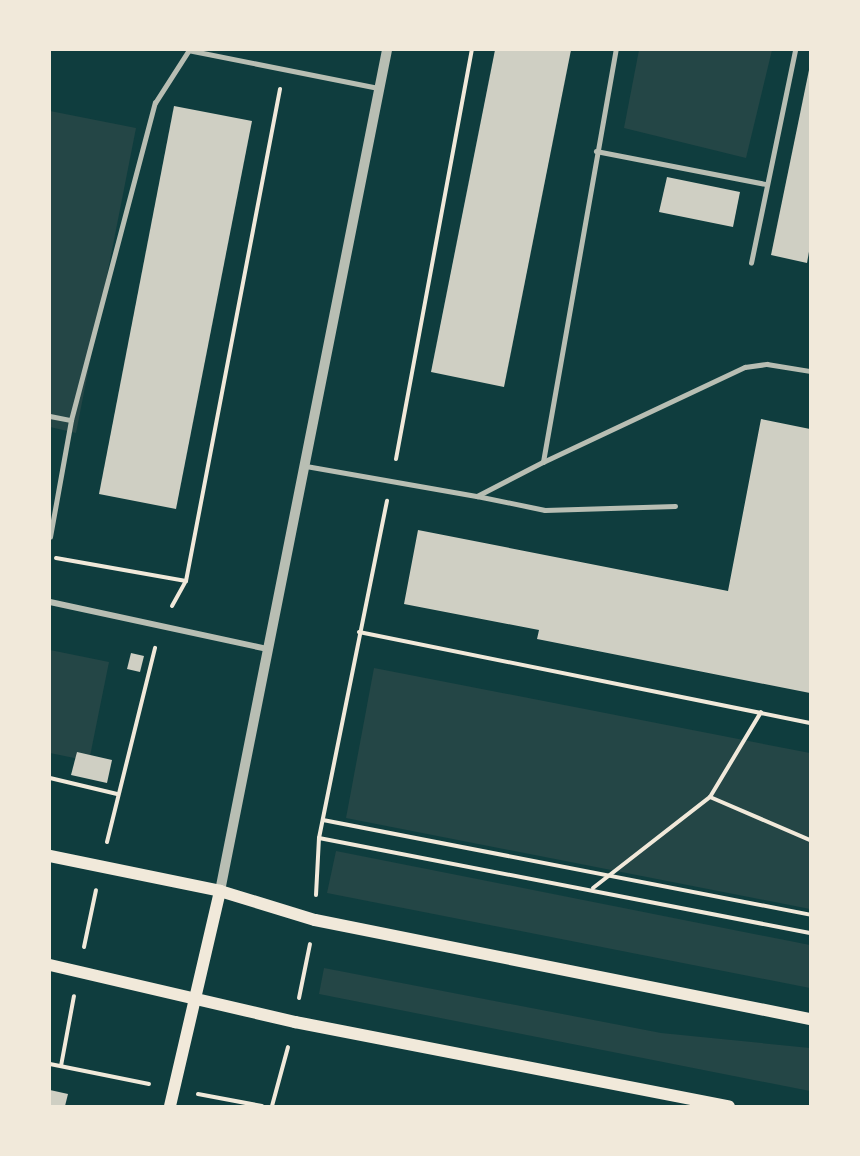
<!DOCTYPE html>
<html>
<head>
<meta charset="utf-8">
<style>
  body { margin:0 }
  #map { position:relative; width:860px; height:1156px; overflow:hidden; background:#0f3d3e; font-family:Inter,sans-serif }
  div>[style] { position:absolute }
  .green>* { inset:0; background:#244646 }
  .building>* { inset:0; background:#cfcfc3 }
  .path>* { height:4px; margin:-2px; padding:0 2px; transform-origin:2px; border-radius:2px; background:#f1e9da }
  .service>* { height:4.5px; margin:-2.25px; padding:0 2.25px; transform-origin:2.25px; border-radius:2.25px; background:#b8beb3 }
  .minor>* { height:6px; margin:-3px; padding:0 3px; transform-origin:3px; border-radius:3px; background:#b8beb3 }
  .tertiary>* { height:10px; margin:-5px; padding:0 5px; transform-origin:5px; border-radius:5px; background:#b8beb3 }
  .secondary>* { height:12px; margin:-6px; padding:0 6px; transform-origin:6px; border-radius:6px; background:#f1e9da }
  span { translate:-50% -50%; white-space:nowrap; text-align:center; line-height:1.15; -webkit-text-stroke:6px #f1e9da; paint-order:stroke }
  .frame { position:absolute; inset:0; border:51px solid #f1e9da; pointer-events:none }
</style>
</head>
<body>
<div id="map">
  <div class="green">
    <i style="clip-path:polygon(639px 50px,772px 50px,746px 158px,624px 128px)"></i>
    <i style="clip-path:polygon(50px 111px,136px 128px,76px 433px,50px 427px)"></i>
    <i style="clip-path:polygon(50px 650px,109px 662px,89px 761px,50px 753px)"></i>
    <i style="clip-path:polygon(374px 668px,810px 753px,810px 909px,346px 818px)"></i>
    <i style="clip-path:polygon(336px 851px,810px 945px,810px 988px,327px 893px)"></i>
    <i style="clip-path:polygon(324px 968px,661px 1033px,810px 1048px,810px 1091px,319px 994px)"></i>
  </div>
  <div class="building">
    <i style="clip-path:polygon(495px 50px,571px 50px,504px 387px,431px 372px)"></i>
    <i style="clip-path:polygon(809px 70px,810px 246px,807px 263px,771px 255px)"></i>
    <i style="clip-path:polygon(174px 106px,252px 121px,176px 509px,99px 494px)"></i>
    <i style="clip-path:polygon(667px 177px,740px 192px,733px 227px,659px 212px)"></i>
    <i style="clip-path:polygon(761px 419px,810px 429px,810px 693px,537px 639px,539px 630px,404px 604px,418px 530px,728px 591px)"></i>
    <i style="clip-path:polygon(131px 653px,144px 656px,140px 672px,127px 669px)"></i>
    <i style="clip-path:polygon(77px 752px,112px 760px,107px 783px,71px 775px)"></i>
    <i style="clip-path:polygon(50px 1090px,68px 1094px,65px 1106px,50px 1106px)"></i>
  </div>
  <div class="path">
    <i style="left:396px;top:459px;width:416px;rotate:-79.5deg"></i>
    <i style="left:56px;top:558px;width:132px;rotate:10deg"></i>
    <i style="left:172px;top:606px;width:29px;rotate:-61deg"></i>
    <i style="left:186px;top:581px;width:501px;rotate:-79.18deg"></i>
    <i style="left:359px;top:632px;width:460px;rotate:11.4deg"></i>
    <i style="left:50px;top:778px;width:69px;rotate:13.4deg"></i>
    <i style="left:710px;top:797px;width:109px;rotate:23.3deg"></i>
    <i style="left:323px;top:820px;width:496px;rotate:11deg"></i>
    <i style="left:319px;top:838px;width:500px;rotate:10.95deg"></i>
    <i style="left:107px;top:842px;width:200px;rotate:-76.1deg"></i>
    <i style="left:593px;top:888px;width:148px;rotate:-37.9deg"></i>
    <i style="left:710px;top:797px;width:99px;rotate:-59deg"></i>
    <i style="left:316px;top:895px;width:57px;rotate:-87deg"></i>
    <i style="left:319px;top:838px;width:344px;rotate:-78.6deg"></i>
    <i style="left:84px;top:947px;width:58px;rotate:-78.1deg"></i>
    <i style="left:299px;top:998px;width:55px;rotate:-78.5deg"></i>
    <i style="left:50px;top:1064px;width:101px;rotate:11.4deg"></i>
    <i style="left:61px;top:1066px;width:71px;rotate:-79.5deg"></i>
    <i style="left:198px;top:1094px;width:65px;rotate:10.6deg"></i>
    <i style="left:272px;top:1106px;width:61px;rotate:-74.8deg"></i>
  </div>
  <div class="service">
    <i style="left:188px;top:50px;width:195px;rotate:11.3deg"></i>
    <i style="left:596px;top:151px;width:173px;rotate:11deg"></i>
    <i style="left:751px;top:263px;width:217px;rotate:-78.3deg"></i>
    <i style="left:50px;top:416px;width:21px;rotate:11deg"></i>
    <i style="left:543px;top:462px;width:223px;rotate:-25.2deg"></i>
    <i style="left:745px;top:367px;width:22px;rotate:-8deg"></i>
    <i style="left:767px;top:364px;width:44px;rotate:9.2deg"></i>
    <i style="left:306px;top:466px;width:174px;rotate:10deg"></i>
    <i style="left:477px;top:496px;width:74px;rotate:-27.3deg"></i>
    <i style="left:543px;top:462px;width:418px;rotate:-80deg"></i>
    <i style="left:477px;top:496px;width:69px;rotate:11.6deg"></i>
    <i style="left:545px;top:510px;width:130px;rotate:-1.8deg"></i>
    <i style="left:50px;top:537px;width:119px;rotate:-79.8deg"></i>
    <i style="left:71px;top:420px;width:328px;rotate:-75.2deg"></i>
    <i style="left:155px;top:103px;width:63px;rotate:-57.3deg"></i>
  </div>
  <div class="minor">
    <i style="left:50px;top:602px;width:223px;rotate:12.2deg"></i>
  </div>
  <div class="tertiary">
    <i style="left:220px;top:891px;width:857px;rotate:-78.77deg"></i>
  </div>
  <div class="secondary">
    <i style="left:50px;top:856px;width:174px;rotate:11.6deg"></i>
    <i style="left:220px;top:891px;width:99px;rotate:17deg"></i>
    <i style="left:315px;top:920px;width:505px;rotate:11.31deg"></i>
    <i style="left:50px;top:965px;width:252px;rotate:13.1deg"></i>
    <i style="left:295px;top:1022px;width:442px;rotate:11deg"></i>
    <i style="left:170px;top:1106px;width:221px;rotate:-76.9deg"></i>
  </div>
  <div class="frame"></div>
</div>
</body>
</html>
